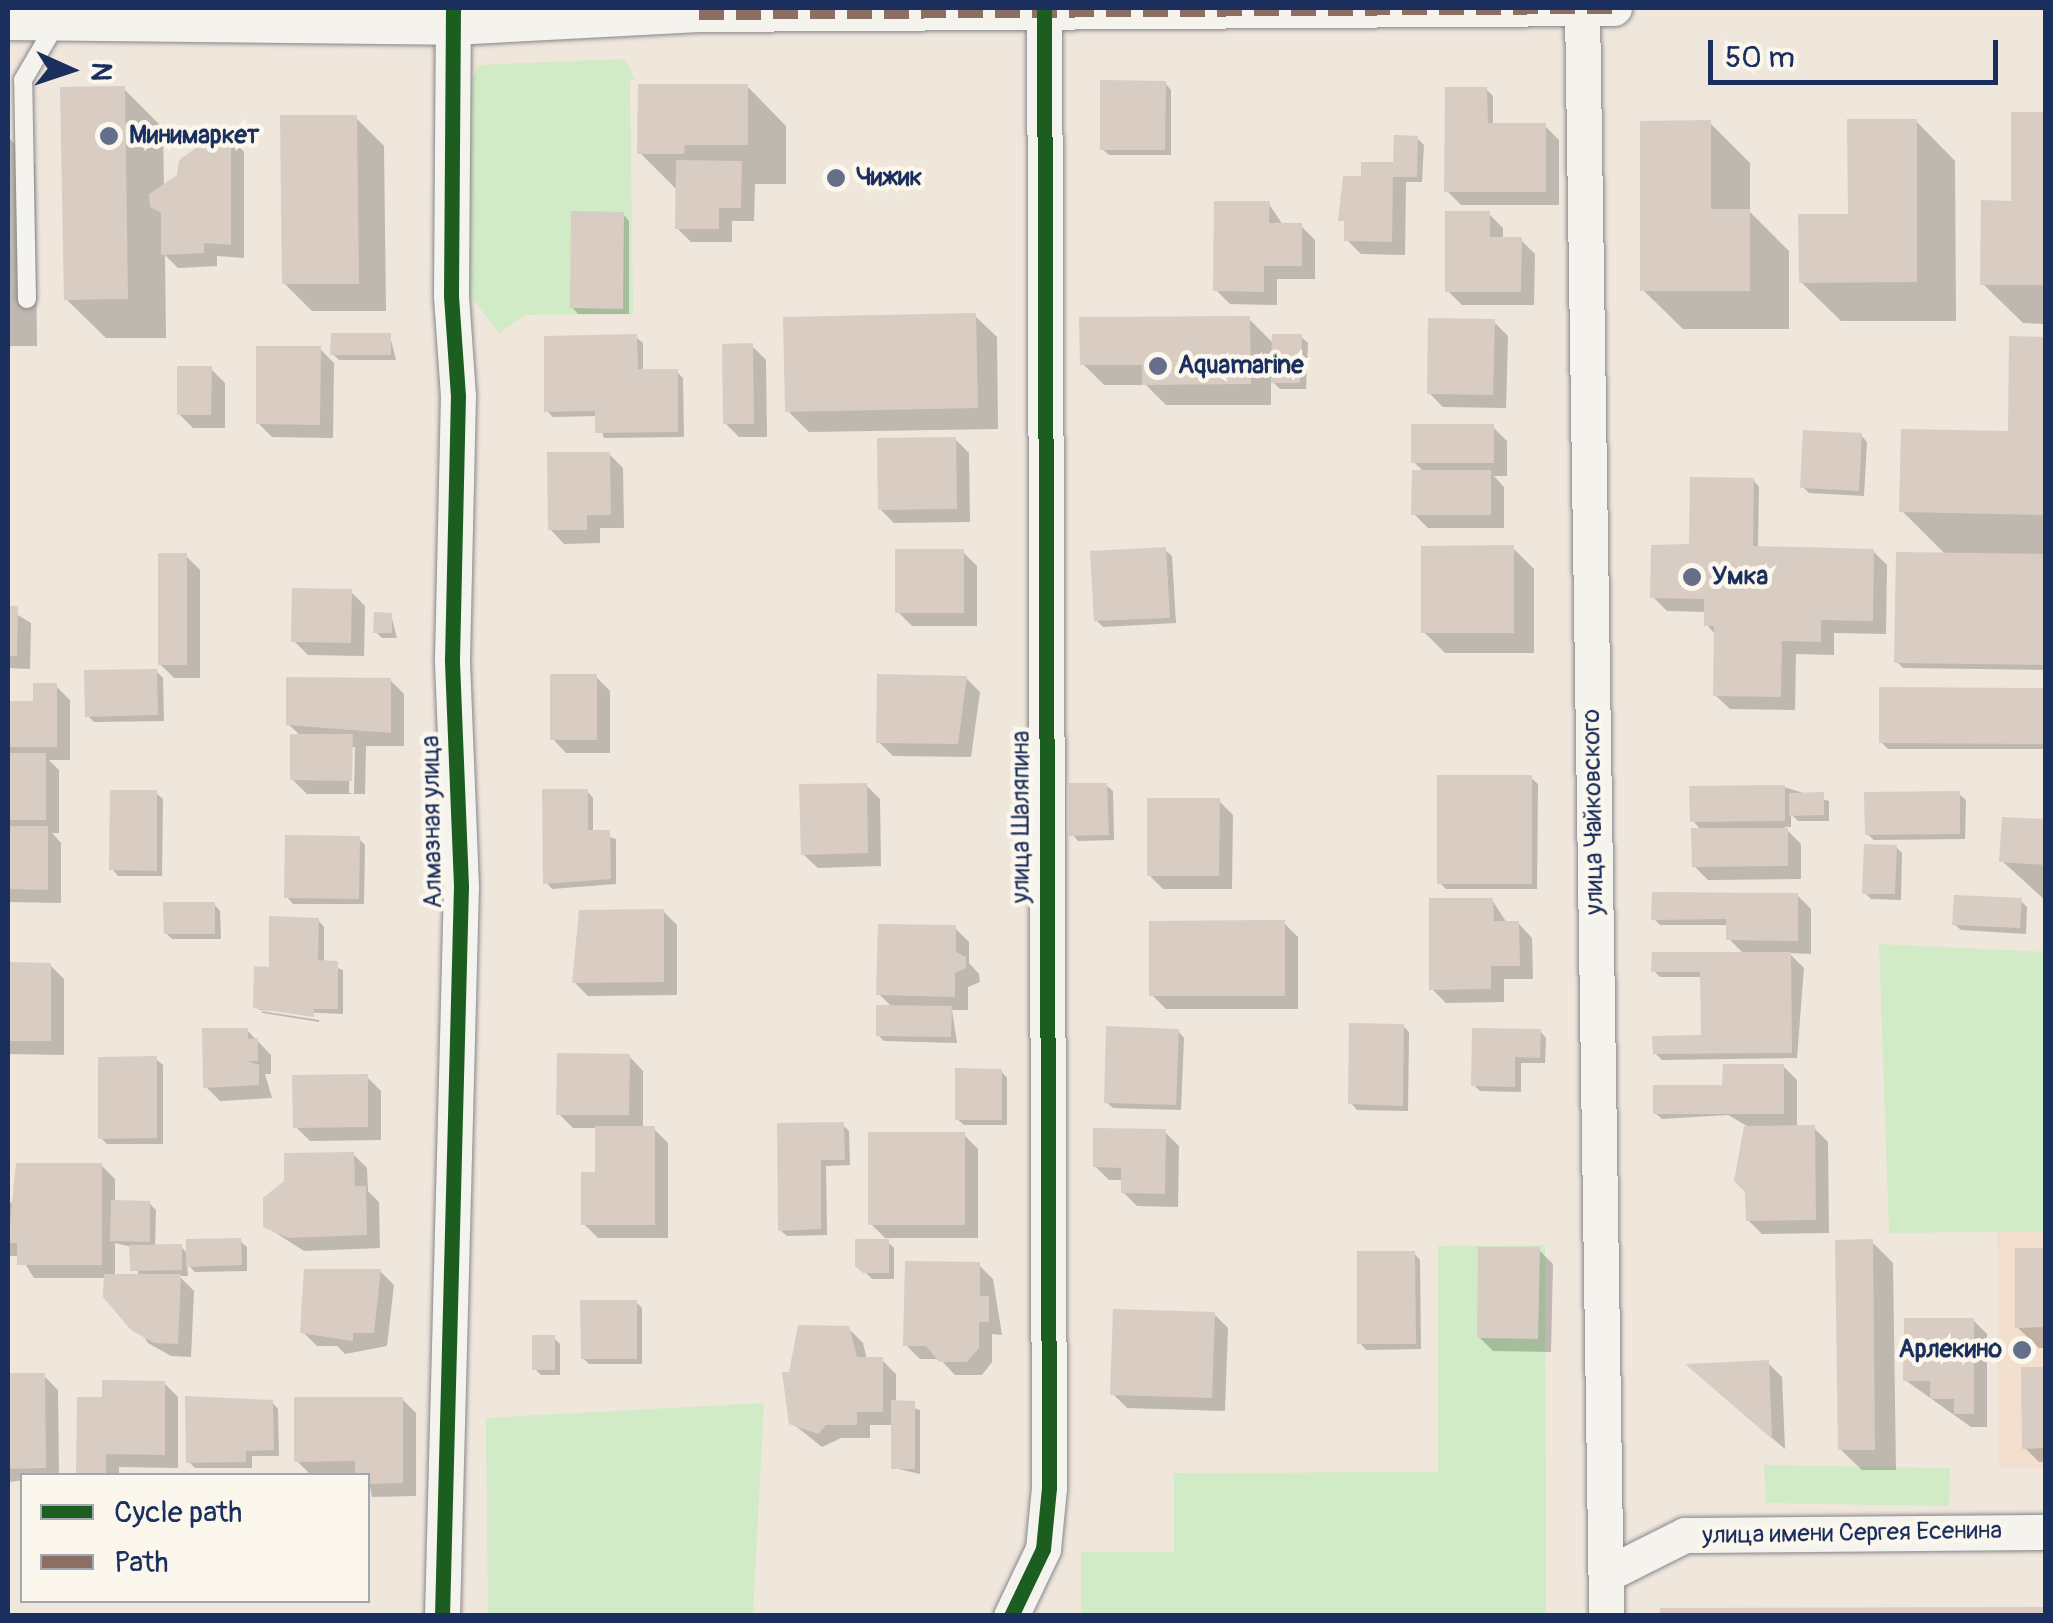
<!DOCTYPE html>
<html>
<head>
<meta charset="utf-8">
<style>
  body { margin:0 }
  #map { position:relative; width:2053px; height:1623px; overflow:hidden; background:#efe6dc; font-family:Pangolin,sans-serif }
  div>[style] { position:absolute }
  .built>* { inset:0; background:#f2dfce }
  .green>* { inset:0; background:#d0ebc5 }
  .shadow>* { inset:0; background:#0003 }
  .building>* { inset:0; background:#d8ccc3 }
  .roads { filter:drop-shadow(0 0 2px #86868b) drop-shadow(0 0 2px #86868b) }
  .service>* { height:18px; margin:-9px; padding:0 9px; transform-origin:9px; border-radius:9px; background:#f5f3ee }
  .minor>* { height:35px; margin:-17.5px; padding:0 17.5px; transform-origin:17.5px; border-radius:17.5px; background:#f5f3ee }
  .quiet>* { height:12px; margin-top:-6px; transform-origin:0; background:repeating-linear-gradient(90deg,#8d6e63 0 25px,transparent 0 37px) }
  .cycleway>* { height:15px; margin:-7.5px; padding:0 7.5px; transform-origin:7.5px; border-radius:7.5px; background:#1b5e20 }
  .dots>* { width:28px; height:28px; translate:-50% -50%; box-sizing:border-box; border:5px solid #fbf7ec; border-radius:50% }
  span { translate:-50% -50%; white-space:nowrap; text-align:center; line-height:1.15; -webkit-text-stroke:9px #fbf7ec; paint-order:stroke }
  .poi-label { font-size:25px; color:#1b2f5e; font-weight:700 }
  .left { translate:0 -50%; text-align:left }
  .right { translate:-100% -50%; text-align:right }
  .street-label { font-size:25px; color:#1b2f5e }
  .frame { position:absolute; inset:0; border:10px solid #1b2f5e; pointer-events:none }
  .legend { position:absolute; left:20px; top:1473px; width:350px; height:130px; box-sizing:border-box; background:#fbf7ec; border:2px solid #a1a7b3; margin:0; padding:12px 18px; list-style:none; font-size:30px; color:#1b2f5e }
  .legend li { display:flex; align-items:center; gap:20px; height:50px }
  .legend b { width:50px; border:2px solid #a1a7b3 }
  .north { position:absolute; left:20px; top:20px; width:100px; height:100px; -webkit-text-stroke:8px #fbf7ec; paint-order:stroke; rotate:93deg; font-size:28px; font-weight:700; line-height:40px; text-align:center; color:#1b2f5e }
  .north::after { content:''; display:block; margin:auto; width:35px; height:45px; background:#1b2f5e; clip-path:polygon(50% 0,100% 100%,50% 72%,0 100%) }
  .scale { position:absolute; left:1708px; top:40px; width:290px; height:45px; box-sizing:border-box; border:5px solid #1b2f5e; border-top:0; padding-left:12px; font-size:30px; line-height:35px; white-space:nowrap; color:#1b2f5e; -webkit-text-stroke:8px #fbf7ec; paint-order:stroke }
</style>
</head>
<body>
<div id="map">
  <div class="built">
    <i style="clip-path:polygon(2045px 1231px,2045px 1468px,1999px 1468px,1997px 1232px)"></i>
  </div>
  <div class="green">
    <i style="clip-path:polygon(624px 59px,635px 78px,630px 82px,633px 314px,525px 315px,499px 333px,453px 274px,459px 105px,479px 65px)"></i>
    <i style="clip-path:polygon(1879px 944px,2045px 952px,2045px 1231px,1889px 1233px)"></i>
    <i style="clip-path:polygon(1545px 1245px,1546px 1615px,1081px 1615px,1081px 1552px,1174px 1552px,1174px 1473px,1438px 1472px,1438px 1246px)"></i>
    <i style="clip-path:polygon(764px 1403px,753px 1614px,488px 1614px,486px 1418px)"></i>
    <i style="clip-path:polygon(1764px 1465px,1950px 1468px,1949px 1506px,1766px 1503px)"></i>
  </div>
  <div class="shadow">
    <i style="clip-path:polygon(1165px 83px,1171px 90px,1171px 155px,1109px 155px,1102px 149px)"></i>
    <i style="clip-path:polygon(747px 86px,786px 126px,786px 184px,755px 184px,754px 221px,732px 221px,732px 242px,691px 242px,677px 228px,678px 191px,640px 153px)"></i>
    <i style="clip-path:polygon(124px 89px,163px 128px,164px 187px,230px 137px,244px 152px,244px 258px,217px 256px,217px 266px,178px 268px,165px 255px,166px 338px,106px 338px,66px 299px)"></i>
    <i style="clip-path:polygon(1486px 89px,1493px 96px,1493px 125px,1545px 126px,1559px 140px,1559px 205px,1461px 205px,1447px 191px)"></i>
    <i style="clip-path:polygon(2046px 115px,2046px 324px,2023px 323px,1983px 284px)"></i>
    <i style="clip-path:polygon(356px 118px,384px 146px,386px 311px,312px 311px,284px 283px)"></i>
    <i style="clip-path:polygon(1916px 121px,1955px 161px,1956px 321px,1841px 321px,1801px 282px)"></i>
    <i style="clip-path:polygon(1710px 123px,1750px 163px,1750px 212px,1789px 251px,1789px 329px,1683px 329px,1643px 290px)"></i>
    <i style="clip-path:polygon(8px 137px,35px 164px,37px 346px,8px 346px)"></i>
    <i style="clip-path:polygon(1417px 138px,1424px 145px,1422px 182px,1406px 182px,1405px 255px,1361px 254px,1347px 240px,1345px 178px,1363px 178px,1392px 164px)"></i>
    <i style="clip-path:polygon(1269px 204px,1283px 225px,1301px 226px,1315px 240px,1315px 279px,1277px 279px,1277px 305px,1230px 304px,1216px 290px)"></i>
    <i style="clip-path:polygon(623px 214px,629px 221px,629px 314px,578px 314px,572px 307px)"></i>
    <i style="clip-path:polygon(1489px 214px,1503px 228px,1503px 240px,1521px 240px,1535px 254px,1534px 305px,1462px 305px,1448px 291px)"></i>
    <i style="clip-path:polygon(975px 316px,997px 337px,998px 429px,809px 432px,788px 411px)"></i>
    <i style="clip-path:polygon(1249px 319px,1274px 344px,1301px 337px,1308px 343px,1306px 389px,1280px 389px,1271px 380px,1271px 405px,1166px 405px,1146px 385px,1104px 385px,1083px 364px)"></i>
    <i style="clip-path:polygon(1494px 322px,1508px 336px,1506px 408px,1443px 407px,1429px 393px)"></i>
    <i style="clip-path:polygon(390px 336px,396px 360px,339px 360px,333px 354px)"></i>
    <i style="clip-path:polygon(636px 337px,643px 343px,643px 372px,677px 372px,683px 378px,684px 437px,604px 438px,597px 416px,553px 417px,547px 411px)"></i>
    <i style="clip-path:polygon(2046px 339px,2046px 670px,1903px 668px,1897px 662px,1946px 555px,1902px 511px,2010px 434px)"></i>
    <i style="clip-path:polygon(752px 346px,766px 360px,767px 437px,739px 437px,725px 423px)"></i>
    <i style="clip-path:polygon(320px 349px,334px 363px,333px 438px,272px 437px,258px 423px)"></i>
    <i style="clip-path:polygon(211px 369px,225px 383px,225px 428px,193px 428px,179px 414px)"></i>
    <i style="clip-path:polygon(1493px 427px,1507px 441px,1507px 476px,1494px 476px,1504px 487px,1504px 528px,1428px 528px,1414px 514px,1424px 472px,1414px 462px)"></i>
    <i style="clip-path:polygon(1861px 435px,1867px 442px,1864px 496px,1809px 493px,1803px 487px)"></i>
    <i style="clip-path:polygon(955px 439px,969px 453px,970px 522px,894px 523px,880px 509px)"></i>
    <i style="clip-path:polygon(609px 454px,623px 468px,624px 528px,600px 528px,600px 543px,564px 544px,550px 529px)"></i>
    <i style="clip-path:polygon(1753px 480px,1759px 487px,1758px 549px,1873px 551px,1887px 565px,1886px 634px,1834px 633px,1834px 655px,1796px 654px,1795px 710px,1730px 709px,1715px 695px,1716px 635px,1707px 625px,1707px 612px,1667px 611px,1653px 597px)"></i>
    <i style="clip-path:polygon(1513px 548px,1534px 569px,1534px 653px,1445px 653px,1424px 632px)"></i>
    <i style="clip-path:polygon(1165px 550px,1172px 556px,1176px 623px,1103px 627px,1096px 620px)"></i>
    <i style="clip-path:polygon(963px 552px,977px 566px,977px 626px,912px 626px,898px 612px)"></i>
    <i style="clip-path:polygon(186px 556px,200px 570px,200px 678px,174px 678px,160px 664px)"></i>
    <i style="clip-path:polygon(351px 592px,365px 606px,364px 656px,308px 655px,294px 641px)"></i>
    <i style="clip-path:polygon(8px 609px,31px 623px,30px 669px,8px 668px)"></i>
    <i style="clip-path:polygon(391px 615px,397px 638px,382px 638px,376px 632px)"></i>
    <i style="clip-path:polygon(156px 671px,163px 678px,164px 721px,94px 722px,88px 716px)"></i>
    <i style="clip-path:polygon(596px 677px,610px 691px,610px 753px,566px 753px,552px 738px)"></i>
    <i style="clip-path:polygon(966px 678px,980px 692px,971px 757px,893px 756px,879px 742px)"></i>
    <i style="clip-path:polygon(evenodd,390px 680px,404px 694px,404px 746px,366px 746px,365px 794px,307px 794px,292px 779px,301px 736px,288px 724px,390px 680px,350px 747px,355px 747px,354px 794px,349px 793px,350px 747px)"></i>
    <i style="clip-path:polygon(56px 686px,70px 700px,70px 760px,49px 760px,59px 770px,59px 833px,52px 833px,61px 843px,61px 903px,8px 902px,8px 703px,35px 704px)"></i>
    <i style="clip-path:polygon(2046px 691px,2046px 749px,1888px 749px,1881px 742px)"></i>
    <i style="clip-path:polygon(1531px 778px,1538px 784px,1537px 889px,1446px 889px,1440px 883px)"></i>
    <i style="clip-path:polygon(866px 785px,880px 799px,881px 866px,818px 868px,803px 854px)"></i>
    <i style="clip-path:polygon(1106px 785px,1113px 791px,1114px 840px,1078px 841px,1072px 834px)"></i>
    <i style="clip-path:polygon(1784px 787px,1829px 801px,1829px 821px,1798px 821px,1791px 814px,1791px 827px,1784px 827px,1801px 844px,1801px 879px,1708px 880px,1694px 866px,1702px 831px,1693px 821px)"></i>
    <i style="clip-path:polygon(587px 791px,593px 798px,593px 833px,616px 839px,616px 884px,552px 889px,546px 882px)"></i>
    <i style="clip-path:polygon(156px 793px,163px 799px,162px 876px,118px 876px,112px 869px)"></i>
    <i style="clip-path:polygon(1959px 794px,1966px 800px,1965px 839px,1874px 840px,1867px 834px)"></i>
    <i style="clip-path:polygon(1219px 801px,1233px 815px,1232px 889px,1163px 889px,1149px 875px)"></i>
    <i style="clip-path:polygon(2046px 821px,2046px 901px,2002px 861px)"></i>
    <i style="clip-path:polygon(358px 838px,365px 845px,364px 904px,293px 904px,287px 897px)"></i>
    <i style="clip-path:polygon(1896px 847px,1902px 853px,1901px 900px,1871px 899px,1865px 893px)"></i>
    <i style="clip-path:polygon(1797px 895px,1811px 909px,1811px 954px,1789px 953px,1804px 968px,1797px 1058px,1662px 1060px,1655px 1053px,1704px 1038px,1703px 977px,1660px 977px,1654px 971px,1745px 955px,1729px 939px,1729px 925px,1660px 925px,1654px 919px)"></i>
    <i style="clip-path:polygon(1492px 900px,1507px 923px,1518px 923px,1532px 938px,1533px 979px,1504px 979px,1504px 1002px,1446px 1003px,1432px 989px)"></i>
    <i style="clip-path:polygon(2021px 901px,2027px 907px,2026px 934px,1961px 930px,1954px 924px)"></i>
    <i style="clip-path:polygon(214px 904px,220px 911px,221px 939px,172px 939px,166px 933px)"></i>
    <i style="clip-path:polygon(663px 911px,677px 925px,677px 995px,588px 996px,574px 982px)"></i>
    <i style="clip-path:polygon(318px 920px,324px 927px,324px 963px,343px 970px,343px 1014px,259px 1010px,271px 969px)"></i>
    <i style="clip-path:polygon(1284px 923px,1298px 937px,1298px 1009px,1166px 1009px,1152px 995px)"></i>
    <i style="clip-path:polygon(955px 928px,969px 942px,969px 963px,979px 974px,980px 982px,968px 987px,968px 1010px,952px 1010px,957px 1043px,884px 1041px,878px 1035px,892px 1007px,879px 994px)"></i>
    <i style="clip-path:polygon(8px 965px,50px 965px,64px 979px,64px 1055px,8px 1054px)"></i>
    <i style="clip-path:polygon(261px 1011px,319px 1020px,319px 1022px,263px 1013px)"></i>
    <i style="clip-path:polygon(1403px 1026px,1409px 1032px,1408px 1111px,1357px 1110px,1351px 1103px)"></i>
    <i style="clip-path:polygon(247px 1030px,271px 1055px,271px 1074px,265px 1074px,272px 1098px,220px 1101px,206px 1087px)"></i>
    <i style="clip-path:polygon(1178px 1031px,1184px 1038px,1181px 1110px,1113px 1108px,1106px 1102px)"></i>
    <i style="clip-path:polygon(1540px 1031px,1546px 1038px,1545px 1063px,1521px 1063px,1521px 1092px,1480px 1091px,1474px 1085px)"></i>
    <i style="clip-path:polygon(629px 1056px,643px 1071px,643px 1129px,654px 1129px,668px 1143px,668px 1238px,598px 1238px,584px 1224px,597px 1175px,597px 1128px,573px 1128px,559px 1114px)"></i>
    <i style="clip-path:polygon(156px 1059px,163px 1065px,163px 1144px,107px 1144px,101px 1138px)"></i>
    <i style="clip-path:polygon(1783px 1066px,1797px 1080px,1797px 1128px,1814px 1128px,1828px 1142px,1829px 1233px,1762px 1234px,1748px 1220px,1747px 1126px,1728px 1115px,1662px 1119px,1655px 1113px)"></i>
    <i style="clip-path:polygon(1001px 1071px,1007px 1078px,1007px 1125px,964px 1125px,957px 1119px)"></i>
    <i style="clip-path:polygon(367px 1077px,381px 1091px,381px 1140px,310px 1141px,296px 1127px)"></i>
    <i style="clip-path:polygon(843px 1125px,849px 1131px,850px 1165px,826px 1166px,827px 1235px,787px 1236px,780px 1230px,779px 1126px)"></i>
    <i style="clip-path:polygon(1165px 1132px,1179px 1146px,1178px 1207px,1137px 1206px,1123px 1192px,1123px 1180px,1109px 1180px,1095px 1166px)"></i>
    <i style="clip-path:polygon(964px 1135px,978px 1149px,978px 1238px,885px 1238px,871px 1224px)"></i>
    <i style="clip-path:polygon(353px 1154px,367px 1168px,368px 1191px,379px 1202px,380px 1248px,304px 1251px,265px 1226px)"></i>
    <i style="clip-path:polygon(evenodd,101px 1165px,115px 1179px,115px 1203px,149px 1203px,156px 1210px,155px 1247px,181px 1247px,189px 1255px,240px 1241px,247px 1247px,247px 1271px,195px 1272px,187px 1264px,188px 1276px,179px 1276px,194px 1291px,191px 1357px,171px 1356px,148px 1343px,107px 1278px,34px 1278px,20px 1256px,8px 1256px,8px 1204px,101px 1165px,115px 1243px,132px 1247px,139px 1277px,115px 1276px,115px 1243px)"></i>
    <i style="clip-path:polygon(888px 1242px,894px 1248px,894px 1279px,872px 1279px,858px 1265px)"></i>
    <i style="clip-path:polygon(1872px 1242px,1893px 1263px,1896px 1470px,1862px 1470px,1840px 1449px)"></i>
    <i style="clip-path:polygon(1539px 1250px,1553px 1264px,1551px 1352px,1493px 1351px,1479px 1337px)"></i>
    <i style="clip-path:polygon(2046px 1251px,2046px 1348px,2039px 1348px,2017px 1327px)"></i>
    <i style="clip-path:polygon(1414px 1253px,1420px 1260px,1421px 1349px,1366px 1350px,1360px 1343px)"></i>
    <i style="clip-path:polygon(979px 1265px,993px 1279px,1002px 1335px,992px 1334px,992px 1362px,982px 1375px,955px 1375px,940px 1359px,920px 1359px,906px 1345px)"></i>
    <i style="clip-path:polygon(380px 1271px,394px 1285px,387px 1346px,345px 1354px,337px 1346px,317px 1346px,303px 1332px)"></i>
    <i style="clip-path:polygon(636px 1302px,642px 1308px,642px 1364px,589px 1364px,583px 1358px)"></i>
    <i style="clip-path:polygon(1214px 1314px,1228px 1328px,1225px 1411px,1127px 1408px,1113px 1394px)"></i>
    <i style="clip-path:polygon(1973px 1320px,1987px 1334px,1987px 1427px,1971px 1427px,1905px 1380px)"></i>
    <i style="clip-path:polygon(848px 1328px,863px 1343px,867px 1360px,882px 1360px,896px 1374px,896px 1403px,920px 1410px,920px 1474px,894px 1468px,894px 1425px,870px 1425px,870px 1438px,841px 1438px,822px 1447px,792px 1423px,792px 1375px)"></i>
    <i style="clip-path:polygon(554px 1338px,560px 1344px,560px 1375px,541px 1375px,535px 1369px)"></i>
    <i style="clip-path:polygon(1768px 1363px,1782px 1377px,1785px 1449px,1702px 1377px)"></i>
    <i style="clip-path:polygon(2046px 1370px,2046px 1462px,2039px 1462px,2025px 1448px)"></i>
    <i style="clip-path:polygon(8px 1376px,44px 1376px,58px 1390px,59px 1476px,8px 1482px)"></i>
    <i style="clip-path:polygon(164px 1383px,178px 1397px,178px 1468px,119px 1467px,119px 1476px,78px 1476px,104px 1399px)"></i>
    <i style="clip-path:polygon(402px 1399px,416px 1413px,416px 1496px,372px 1497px,368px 1476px,311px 1475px,297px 1461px)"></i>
    <i style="clip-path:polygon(272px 1402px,278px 1409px,279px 1456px,252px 1456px,252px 1468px,195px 1468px,189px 1462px)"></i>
  </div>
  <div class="building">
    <i style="clip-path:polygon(1100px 80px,1166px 81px,1165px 150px,1100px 150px)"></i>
    <i style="clip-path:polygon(638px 84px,748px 84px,748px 145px,685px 145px,684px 154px,637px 154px)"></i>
    <i style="clip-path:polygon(125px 86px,128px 299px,64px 300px,60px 87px)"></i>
    <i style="clip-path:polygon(1445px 87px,1487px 87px,1488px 123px,1546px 123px,1546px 192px,1444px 192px)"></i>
    <i style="clip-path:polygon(2011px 112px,2046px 112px,2046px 285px,1980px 285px,1981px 200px,2011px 201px)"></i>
    <i style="clip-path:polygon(280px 115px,357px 115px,359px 284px,282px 284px)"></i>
    <i style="clip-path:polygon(1847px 119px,1917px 119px,1917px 282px,1799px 283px,1798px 214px,1848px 214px)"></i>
    <i style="clip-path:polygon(1711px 120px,1711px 209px,1750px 209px,1750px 291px,1640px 291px,1640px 121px)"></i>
    <i style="clip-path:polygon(200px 135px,231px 135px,231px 245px,204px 243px,204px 253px,161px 255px,161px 213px,150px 207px,149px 194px,177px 175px,179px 160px,200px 145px)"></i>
    <i style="clip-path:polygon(1394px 135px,1418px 136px,1417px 177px,1393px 177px,1392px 242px,1344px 241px,1344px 221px,1338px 221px,1343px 176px,1361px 176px,1361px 162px,1393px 162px)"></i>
    <i style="clip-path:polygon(676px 160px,742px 161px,741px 208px,719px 208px,719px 229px,675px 229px)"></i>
    <i style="clip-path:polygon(1214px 201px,1270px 201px,1269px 223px,1302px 223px,1302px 266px,1264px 266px,1264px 292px,1213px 291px)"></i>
    <i style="clip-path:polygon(571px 211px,624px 212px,623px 309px,570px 308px)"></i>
    <i style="clip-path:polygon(1445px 211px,1490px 211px,1490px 237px,1522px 237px,1521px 292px,1445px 292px)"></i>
    <i style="clip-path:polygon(976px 313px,978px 408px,785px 412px,783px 317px)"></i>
    <i style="clip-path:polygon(1250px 316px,1251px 384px,1142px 385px,1142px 365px,1080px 365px,1079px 317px)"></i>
    <i style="clip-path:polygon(1428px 318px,1495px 319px,1493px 395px,1427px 394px)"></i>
    <i style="clip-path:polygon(331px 333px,391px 333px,391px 355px,330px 355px)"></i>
    <i style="clip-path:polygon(637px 334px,638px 369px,678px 369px,678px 432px,595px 433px,595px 411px,544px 412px,544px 336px)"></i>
    <i style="clip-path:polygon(1272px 334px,1302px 334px,1300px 383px,1271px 383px)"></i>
    <i style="clip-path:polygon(2009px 336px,2046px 337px,2046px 515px,1899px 512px,1901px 429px,2008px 431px)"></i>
    <i style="clip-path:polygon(753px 343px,754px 424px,723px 424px,722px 344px)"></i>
    <i style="clip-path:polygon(256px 346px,321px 346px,320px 425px,256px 424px)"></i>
    <i style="clip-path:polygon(177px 366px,212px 366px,211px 415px,177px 415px)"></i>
    <i style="clip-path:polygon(1411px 424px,1494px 424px,1494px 463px,1411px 463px)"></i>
    <i style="clip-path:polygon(1803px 430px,1862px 433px,1859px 491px,1800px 488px)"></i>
    <i style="clip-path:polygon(956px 437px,957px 509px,878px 510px,877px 438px)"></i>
    <i style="clip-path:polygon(547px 452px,610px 452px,611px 515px,587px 515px,587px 530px,548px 530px)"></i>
    <i style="clip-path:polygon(1412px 470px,1491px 470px,1491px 515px,1411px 515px)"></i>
    <i style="clip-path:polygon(1690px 477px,1754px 478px,1753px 546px,1874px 549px,1873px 621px,1821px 620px,1821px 642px,1782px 641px,1781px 697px,1713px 696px,1714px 626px,1704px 626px,1704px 599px,1650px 598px,1651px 545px,1689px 544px)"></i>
    <i style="clip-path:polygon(1514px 545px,1514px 633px,1421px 633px,1421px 546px)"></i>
    <i style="clip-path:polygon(1166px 547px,1170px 618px,1094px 621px,1090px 551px)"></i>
    <i style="clip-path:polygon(895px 549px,964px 549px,964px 613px,895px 613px)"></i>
    <i style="clip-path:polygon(1896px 552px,2046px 554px,2046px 665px,1894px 663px)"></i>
    <i style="clip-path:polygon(158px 553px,187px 553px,187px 665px,158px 665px)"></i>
    <i style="clip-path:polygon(292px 588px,352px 589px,351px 643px,291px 642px)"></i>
    <i style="clip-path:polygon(8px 606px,18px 606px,17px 656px,8px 656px)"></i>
    <i style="clip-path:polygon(374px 612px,392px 613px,392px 633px,373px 633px)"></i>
    <i style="clip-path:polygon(157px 669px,158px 715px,85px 717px,84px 670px)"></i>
    <i style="clip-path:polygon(550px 674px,597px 674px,597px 740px,550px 740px)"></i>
    <i style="clip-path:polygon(877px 674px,967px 676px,958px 744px,876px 743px)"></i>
    <i style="clip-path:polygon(286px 677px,391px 678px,391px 733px,286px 725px)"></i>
    <i style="clip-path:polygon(33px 683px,57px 683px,57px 747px,8px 747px,8px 701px,33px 701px)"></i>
    <i style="clip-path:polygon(1879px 687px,2046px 688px,2046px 744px,1879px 743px)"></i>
    <i style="clip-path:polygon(290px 734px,353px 734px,352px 781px,290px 780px)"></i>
    <i style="clip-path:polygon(8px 753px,46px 753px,46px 820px,8px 820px)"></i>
    <i style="clip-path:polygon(1437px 775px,1532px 775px,1532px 884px,1437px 884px)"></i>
    <i style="clip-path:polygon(867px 783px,868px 853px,801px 855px,799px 784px)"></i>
    <i style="clip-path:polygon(1069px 783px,1107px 783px,1109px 835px,1069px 836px)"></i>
    <i style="clip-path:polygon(1785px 785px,1785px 821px,1690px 822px,1689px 786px)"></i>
    <i style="clip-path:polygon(542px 789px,588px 789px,588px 830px,610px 830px,611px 879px,543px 884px)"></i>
    <i style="clip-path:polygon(110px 790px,157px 790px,157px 871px,109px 870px)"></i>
    <i style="clip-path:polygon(1960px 791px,1960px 834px,1865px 835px,1864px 792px)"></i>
    <i style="clip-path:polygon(1824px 792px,1824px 815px,1789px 816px,1789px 793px)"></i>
    <i style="clip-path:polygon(1147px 798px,1220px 798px,1219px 876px,1147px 876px)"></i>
    <i style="clip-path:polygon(2002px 817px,2046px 819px,2046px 865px,1999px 862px)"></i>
    <i style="clip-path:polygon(8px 826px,48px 826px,48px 890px,8px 889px)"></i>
    <i style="clip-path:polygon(1691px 828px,1788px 828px,1788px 866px,1692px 867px)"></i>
    <i style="clip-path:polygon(285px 835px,360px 836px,359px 899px,284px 898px)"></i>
    <i style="clip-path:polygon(1864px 844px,1897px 845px,1895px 894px,1862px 894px)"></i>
    <i style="clip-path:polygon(1652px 892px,1798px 893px,1798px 941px,1726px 940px,1726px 919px,1651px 920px)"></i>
    <i style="clip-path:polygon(1954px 895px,2022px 898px,2020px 928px,1952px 925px)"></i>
    <i style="clip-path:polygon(1429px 898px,1493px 898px,1494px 921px,1519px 921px,1520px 966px,1491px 966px,1491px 989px,1429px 990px)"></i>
    <i style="clip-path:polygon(163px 902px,215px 902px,215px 934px,164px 934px)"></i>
    <i style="clip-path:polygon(664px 909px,664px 982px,572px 983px,579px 910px)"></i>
    <i style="clip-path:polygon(269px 916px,319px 918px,318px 960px,338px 961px,338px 1009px,314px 1009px,314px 1017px,253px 1008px,254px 966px,269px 967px)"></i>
    <i style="clip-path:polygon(1285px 920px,1285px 996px,1149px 996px,1149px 921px)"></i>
    <i style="clip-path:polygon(878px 924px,956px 925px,956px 952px,966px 957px,966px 968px,955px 973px,955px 997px,876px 995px)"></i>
    <i style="clip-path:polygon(1652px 952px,1791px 952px,1792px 1053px,1653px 1054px,1652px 1036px,1701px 1035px,1700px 972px,1651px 972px)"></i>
    <i style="clip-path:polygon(8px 962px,51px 963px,51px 1041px,8px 1041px)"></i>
    <i style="clip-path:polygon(876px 1005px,952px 1006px,951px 1037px,876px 1036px)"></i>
    <i style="clip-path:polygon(1349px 1023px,1404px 1024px,1403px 1106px,1348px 1104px)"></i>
    <i style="clip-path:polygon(1106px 1026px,1179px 1029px,1176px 1105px,1104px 1103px)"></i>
    <i style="clip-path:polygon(202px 1028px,248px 1028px,248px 1039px,258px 1038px,258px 1061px,248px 1061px,259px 1065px,259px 1085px,203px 1088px)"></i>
    <i style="clip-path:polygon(1472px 1028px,1541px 1029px,1540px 1058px,1515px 1057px,1515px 1087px,1471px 1086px)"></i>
    <i style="clip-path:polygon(557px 1053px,630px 1054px,629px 1115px,556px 1115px)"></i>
    <i style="clip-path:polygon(157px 1056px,157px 1138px,98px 1139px,98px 1057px)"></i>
    <i style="clip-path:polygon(1723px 1064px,1784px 1064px,1784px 1114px,1653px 1114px,1653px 1085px,1722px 1085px)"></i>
    <i style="clip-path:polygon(955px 1068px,1002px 1069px,1002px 1120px,955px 1120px)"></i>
    <i style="clip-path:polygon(368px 1074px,368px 1127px,293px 1128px,292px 1075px)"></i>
    <i style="clip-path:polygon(844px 1122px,845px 1160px,821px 1160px,821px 1229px,778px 1231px,777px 1123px)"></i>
    <i style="clip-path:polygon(1815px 1125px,1816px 1220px,1746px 1221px,1745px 1192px,1734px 1181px,1744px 1126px)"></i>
    <i style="clip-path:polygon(595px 1126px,655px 1126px,655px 1225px,581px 1225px,581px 1172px,595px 1172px)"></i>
    <i style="clip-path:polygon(1093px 1128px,1166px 1129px,1165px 1194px,1121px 1193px,1121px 1168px,1093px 1167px)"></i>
    <i style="clip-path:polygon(868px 1132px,965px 1132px,965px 1225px,868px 1225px)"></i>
    <i style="clip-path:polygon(354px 1152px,355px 1186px,366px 1186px,367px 1235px,288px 1238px,263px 1227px,263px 1198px,284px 1181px,284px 1153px)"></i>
    <i style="clip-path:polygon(16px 1163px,102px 1163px,102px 1265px,17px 1265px,17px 1243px,8px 1243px)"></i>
    <i style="clip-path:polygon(111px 1200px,150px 1201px,150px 1242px,110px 1241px)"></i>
    <i style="clip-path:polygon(241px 1238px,242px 1265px,186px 1267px,186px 1239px)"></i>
    <i style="clip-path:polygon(855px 1239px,889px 1239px,889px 1273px,863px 1273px,855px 1266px)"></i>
    <i style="clip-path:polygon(1873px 1239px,1875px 1450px,1838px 1450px,1835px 1240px)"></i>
    <i style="clip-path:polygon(182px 1244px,182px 1270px,130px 1271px,129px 1245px)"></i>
    <i style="clip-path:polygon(1478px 1247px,1540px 1247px,1538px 1339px,1477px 1338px)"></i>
    <i style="clip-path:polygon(2015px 1248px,2046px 1248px,2046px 1327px,2015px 1328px)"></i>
    <i style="clip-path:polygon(1357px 1251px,1415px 1251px,1416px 1344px,1357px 1344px)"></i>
    <i style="clip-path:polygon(905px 1261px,980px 1262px,980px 1296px,989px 1296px,989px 1322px,979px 1322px,979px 1348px,967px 1362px,939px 1362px,926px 1346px,903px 1346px)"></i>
    <i style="clip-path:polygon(304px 1269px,381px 1269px,374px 1333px,353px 1333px,353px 1341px,300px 1333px)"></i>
    <i style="clip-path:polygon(104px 1274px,181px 1274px,178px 1344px,154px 1343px,131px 1330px,103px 1297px)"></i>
    <i style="clip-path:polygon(580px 1300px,637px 1300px,637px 1359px,581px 1359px)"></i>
    <i style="clip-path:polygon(1113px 1309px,1215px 1312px,1212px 1398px,1110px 1395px)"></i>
    <i style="clip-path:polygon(1904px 1318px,1974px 1318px,1974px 1414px,1954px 1414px,1954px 1399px,1930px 1399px,1930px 1381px,1903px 1381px)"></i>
    <i style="clip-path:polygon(798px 1325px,849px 1326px,857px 1357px,883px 1357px,883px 1412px,857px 1412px,857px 1425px,826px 1425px,818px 1434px,789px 1424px,782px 1372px,789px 1372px)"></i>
    <i style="clip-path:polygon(532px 1335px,555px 1335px,555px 1370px,532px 1370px)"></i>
    <i style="clip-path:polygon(1769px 1360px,1772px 1439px,1685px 1364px)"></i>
    <i style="clip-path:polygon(2021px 1367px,2046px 1367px,2046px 1448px,2022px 1449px)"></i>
    <i style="clip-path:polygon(8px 1373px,45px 1373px,46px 1468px,8px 1469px)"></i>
    <i style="clip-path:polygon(102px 1380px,165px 1381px,165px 1455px,106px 1454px,106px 1476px,76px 1476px,77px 1397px,102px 1397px)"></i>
    <i style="clip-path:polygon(185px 1396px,273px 1400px,274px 1450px,246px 1451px,246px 1462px,186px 1463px)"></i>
    <i style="clip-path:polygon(294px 1397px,403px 1397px,403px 1483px,368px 1484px,368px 1476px,355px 1476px,355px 1461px,294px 1462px)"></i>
    <i style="clip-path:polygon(891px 1400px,915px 1401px,915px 1469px,891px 1469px)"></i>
    <i style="clip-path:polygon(2046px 1607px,2046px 1616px,1660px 1616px,1660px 1608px)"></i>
  </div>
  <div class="roads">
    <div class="service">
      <i style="left:27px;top:299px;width:219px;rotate:-91deg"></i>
      <i style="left:23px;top:80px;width:67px;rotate:-59.6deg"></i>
    </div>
    <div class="minor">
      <i style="left:1582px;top:8px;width:1608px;rotate:89.14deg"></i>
      <i style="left:8px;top:22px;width:444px;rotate:0.6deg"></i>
      <i style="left:452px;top:27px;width:247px;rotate:-3deg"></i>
      <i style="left:699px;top:14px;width:915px;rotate:-0.38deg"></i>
      <i style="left:1607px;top:1574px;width:87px;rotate:-26.6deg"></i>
      <i style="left:1685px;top:1535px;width:361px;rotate:-0.5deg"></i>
      <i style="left:442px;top:1616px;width:730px;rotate:-88.51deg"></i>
      <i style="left:461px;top:886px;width:227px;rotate:-92.3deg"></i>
      <i style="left:452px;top:659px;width:263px;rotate:-88.7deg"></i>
      <i style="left:458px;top:396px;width:101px;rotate:-94deg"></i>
      <i style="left:451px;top:295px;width:287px;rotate:-89.6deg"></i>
      <i style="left:1011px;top:1616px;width:74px;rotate:-64.5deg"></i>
      <i style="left:1043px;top:1549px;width:61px;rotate:-84.4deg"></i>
      <i style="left:1049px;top:1488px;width:1477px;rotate:-90.19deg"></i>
    </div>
  </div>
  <div class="quiet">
    <i style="left:699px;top:14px;width:915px;rotate:-0.38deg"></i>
  </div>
  <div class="cycleway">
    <i style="left:442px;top:1616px;width:730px;rotate:-88.51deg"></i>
    <i style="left:461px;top:886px;width:227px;rotate:-92.3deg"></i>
    <i style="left:452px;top:659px;width:263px;rotate:-88.7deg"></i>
    <i style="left:458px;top:396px;width:101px;rotate:-94deg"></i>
    <i style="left:451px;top:295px;width:287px;rotate:-89.6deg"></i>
    <i style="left:1011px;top:1616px;width:74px;rotate:-64.5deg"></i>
    <i style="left:1043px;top:1549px;width:61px;rotate:-84.4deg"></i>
    <i style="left:1049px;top:1488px;width:1477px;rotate:-90.19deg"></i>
  </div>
  <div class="dots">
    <i style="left:109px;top:136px;background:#656f8a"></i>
    <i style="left:836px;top:178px;background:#656f8a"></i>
    <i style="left:1158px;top:366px;background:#656f8a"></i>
    <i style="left:1692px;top:577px;background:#656f8a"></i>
    <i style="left:2022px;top:1350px;background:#656f8a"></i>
  </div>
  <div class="poi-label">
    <span class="left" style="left:129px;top:136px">Минимаркет</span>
    <span class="left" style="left:856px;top:178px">Чижик</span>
    <span class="left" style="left:1178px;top:366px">Aquamarine</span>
    <span class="left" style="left:1712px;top:577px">Умка</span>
    <span class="right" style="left:2002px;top:1350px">Арлекино</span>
  </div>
  <div class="street-label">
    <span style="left:1594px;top:812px;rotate:-91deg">улица Чайковского</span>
    <span style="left:1022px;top:817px;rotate:-90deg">улица Шаляпина</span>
    <span style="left:433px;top:822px;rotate:-91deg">Алмазная улица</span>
    <span style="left:1852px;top:1534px;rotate:-1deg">улица имени Сергея Есенина</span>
  </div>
  <div class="frame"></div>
  <ul class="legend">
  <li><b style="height:12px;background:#1b5e20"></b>Cycle path</li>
  <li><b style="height:12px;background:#8d6e63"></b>Path</li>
  </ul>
  <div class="north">N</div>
  <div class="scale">50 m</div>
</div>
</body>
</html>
